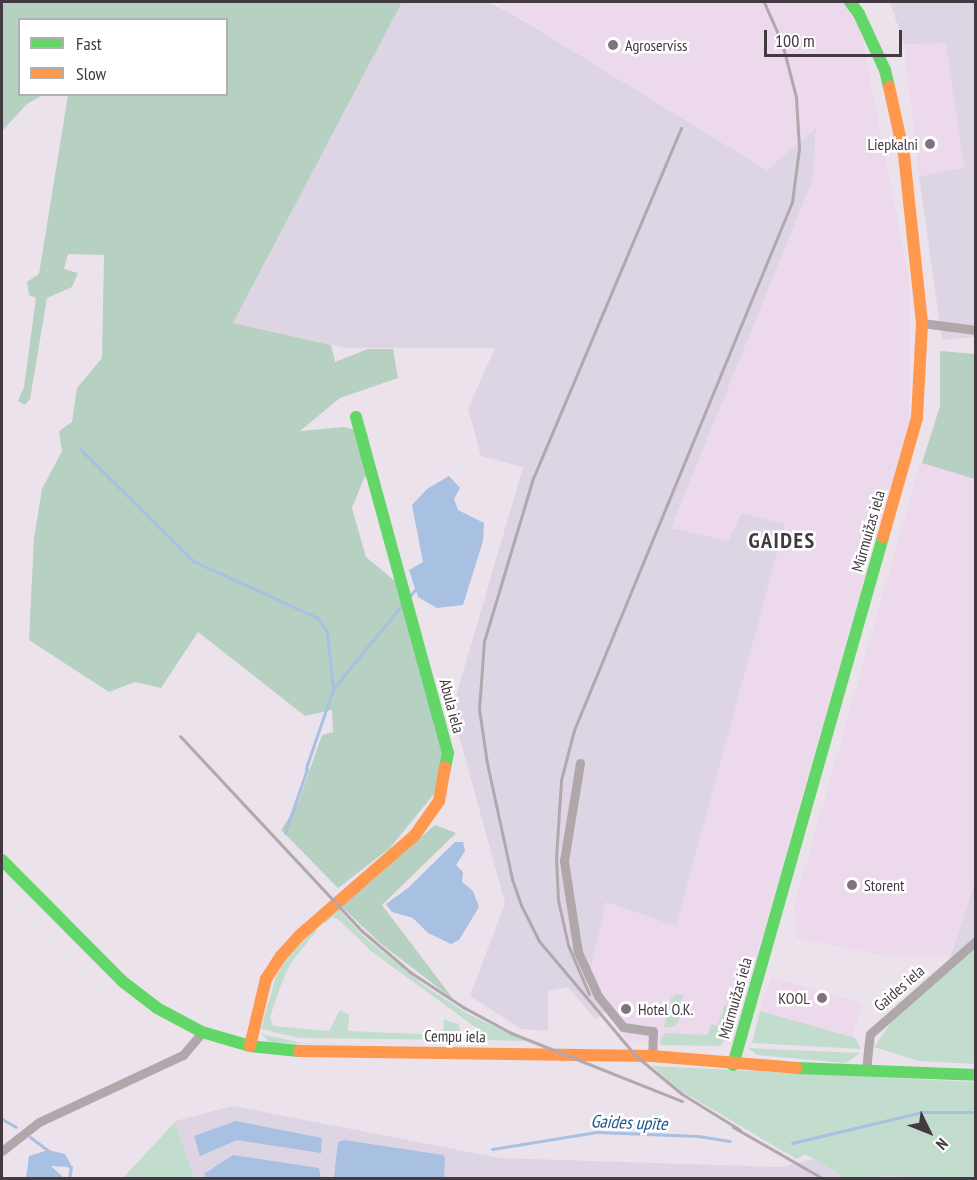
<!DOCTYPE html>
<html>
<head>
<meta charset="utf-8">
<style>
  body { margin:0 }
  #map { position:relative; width:977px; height:1180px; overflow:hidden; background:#ece2ec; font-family:"PT Sans Narrow",sans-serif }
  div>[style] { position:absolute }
  .built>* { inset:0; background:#ecd9ec }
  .industrial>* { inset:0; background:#ded5e4 }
  .green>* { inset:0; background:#c2dcce }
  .forest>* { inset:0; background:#b6d0c2 }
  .water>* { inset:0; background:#a8c0e1 }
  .stream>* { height:3px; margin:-1.5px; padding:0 1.5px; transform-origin:1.5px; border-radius:1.5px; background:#a8c0e1 }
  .street>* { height:9px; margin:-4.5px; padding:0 4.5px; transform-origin:4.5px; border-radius:4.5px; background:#b0a7ab }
  .fast>* { height:12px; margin:-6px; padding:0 6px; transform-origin:6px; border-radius:6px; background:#63d668 }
  .slow>* { height:12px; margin:-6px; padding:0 6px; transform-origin:6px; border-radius:6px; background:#ff974d }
  .rail>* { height:3px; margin:-1.5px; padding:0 1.5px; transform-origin:1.5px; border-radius:1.5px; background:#b0a8ac }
  .dots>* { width:16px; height:16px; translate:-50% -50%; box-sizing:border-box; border:3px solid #fff; border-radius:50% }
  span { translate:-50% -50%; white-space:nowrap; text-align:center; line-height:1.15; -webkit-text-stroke:5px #fff; paint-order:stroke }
  .poi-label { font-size:16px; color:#423941 }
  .left { translate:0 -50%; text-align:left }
  .right { translate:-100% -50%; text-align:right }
  .street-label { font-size:16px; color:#423941 }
  .water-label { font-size:18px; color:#20568c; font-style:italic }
  .district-label { font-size:22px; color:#423941; font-weight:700; letter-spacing:1.5px }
  .frame { position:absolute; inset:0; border:3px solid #423941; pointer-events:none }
  .legend { position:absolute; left:18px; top:18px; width:210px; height:78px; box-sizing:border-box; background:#fff; border:2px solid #b3b0b3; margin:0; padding:8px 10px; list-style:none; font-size:18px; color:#423941 }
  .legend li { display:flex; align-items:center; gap:12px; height:30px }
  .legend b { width:30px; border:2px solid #b3b0b3 }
  .north { position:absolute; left:899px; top:1102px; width:60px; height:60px; -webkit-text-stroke:4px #fff; paint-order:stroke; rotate:133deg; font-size:16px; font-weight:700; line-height:24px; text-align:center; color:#423941 }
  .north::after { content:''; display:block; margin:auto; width:21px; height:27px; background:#423941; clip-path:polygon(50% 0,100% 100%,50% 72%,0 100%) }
  .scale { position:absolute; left:764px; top:30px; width:138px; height:27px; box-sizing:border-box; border:3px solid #423941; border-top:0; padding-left:8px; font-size:18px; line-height:21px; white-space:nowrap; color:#423941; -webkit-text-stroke:4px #fff; paint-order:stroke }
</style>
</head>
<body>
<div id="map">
  <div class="built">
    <i style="clip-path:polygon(495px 2px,843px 2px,859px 22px,909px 280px,909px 421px,732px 1042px,628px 1041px,587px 984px,606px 902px,676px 925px,785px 524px,740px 512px,727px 542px,671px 528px,812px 179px,817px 128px,768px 170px)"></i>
    <i style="clip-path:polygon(946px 42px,964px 169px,919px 175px,904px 44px)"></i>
    <i style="clip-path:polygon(921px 461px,975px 478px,976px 882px,949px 957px,885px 956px,796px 938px,795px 903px)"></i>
    <i style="clip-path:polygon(771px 977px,862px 1003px,852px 1037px,760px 1011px)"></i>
  </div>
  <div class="industrial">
    <i style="clip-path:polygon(402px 2px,488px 2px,516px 16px,767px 170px,816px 128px,813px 179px,671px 528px,728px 541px,741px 513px,785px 524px,676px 926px,606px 902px,587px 984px,605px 1012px,595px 1019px,568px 987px,548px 991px,548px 1031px,521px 1029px,470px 996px,505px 903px,452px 710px,523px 467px,481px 456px,468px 409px,495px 348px,345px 348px,233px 323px)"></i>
    <i style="clip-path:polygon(890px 2px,975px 2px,975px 337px,942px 340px,919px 176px,964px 168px,946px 43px,904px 44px)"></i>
    <i style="clip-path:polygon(975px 883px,975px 974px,950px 957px)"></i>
    <i style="clip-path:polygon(233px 1106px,500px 1158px,781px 1167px,939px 1127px,975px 1178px,194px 1178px,175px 1121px)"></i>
  </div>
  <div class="green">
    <i style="clip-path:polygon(338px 908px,364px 937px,425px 986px,470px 1015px,525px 1041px,487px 1040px,486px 1035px,371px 951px,338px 919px,333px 917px,325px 923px,323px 922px)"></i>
    <i style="clip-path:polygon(315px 929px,317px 930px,290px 964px,281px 985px,270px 1017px,273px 1026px,329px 1031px,340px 1010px,349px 1015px,348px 1031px,443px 1035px,444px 1019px,459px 1025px,462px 1040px,300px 1038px,261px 1029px,276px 976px,287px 958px)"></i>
    <i style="clip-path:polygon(975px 946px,975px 1064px,919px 1061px,874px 1047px,892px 1021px)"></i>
    <i style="clip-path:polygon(677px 994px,683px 995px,677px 1014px,680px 1015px,679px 1020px,674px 1027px,664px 1027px,671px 998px)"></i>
    <i style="clip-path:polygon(736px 1003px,727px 1036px,720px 1046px,661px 1045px,660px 1042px,664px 1033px,707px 1035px,712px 1024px,718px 1026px,725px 1005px)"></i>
    <i style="clip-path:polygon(760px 1011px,855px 1038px,861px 1049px,752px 1043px)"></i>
    <i style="clip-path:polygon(261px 1034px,302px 1043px,380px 1045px,271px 1043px)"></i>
    <i style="clip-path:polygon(748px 1048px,860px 1053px,846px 1063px,757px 1055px)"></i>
    <i style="clip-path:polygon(652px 1066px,975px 1082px,975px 1178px,885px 1176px,847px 1178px,805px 1154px,797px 1159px,779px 1149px,680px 1090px)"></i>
    <i style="clip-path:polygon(175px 1122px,194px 1178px,123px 1178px)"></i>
  </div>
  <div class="forest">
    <i style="clip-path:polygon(2px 2px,402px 2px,233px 323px,331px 345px,335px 362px,368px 349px,393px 349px,398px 378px,340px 398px,300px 431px,344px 427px,367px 433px,376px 470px,364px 478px,352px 508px,366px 557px,397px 583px,445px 751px,442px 784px,390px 848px,338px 888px,281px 830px,298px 803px,322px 735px,333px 732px,332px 710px,305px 716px,198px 632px,161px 688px,135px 682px,109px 692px,29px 640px,34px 538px,42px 489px,62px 451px,59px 431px,72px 422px,77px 388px,102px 358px,104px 255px,68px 254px,64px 269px,78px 273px,72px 287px,47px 298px,30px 399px,25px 405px,18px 401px,24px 387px,36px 298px,29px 295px,27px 282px,39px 274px,68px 95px,226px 94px,226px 20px,20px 20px,20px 94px,43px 95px,27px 104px,2px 131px)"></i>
    <i style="clip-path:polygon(940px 351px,975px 354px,975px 479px,922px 463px,940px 406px)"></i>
    <i style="clip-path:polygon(435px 825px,456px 833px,382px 905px,454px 1000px,380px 943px,341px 906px)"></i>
  </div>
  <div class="water">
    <i style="clip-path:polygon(449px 476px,460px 488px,454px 499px,458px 510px,484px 523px,483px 541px,463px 605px,437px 608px,418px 597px,409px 570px,423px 562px,412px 505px,427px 489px)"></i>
    <i style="clip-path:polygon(455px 842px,463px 842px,465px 851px,456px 865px,463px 872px,462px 882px,473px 891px,479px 907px,459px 940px,451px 944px,428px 933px,413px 918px,392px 912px,386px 904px,408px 888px)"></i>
    <i style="clip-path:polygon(236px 1121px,322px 1138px,321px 1153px,237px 1140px,200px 1156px,194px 1136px)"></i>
    <i style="clip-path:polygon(344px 1140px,443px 1155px,445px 1158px,444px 1178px,337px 1178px,334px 1177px,338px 1142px)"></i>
    <i style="clip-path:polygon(48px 1150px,65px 1154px,72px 1167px,51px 1166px,64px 1178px,26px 1178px,29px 1156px)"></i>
    <i style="clip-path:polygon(233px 1155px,319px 1168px,321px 1178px,206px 1178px,204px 1174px)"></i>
  </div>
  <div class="stream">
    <i style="left:80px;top:449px;width:159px;rotate:44.7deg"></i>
    <i style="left:193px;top:561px;width:137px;rotate:24.5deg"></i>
    <i style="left:318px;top:618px;width:17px;rotate:57deg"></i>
    <i style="left:327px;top:632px;width:57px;rotate:84deg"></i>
    <i style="left:333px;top:689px;width:107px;rotate:-50.7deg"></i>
    <i style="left:409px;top:597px;width:14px;rotate:-51deg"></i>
    <i style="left:306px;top:768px;width:83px;rotate:-71.1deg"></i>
    <i style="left:285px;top:833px;width:68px;rotate:-71deg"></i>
    <i style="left:2px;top:1119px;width:16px;rotate:30deg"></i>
    <i style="left:30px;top:1137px;width:25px;rotate:37deg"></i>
    <i style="left:792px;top:1143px;width:134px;rotate:-13.4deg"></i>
    <i style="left:922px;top:1112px;width:54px"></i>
    <i style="left:492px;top:1149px;width:106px;rotate:-9.2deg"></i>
    <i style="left:597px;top:1132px;width:101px;rotate:2.3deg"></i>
    <i style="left:698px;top:1136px;width:32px;rotate:9deg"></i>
    <i style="left:67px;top:1165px;width:4px;rotate:27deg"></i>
    <i style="left:71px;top:1167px;width:11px;rotate:100deg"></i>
  </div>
  <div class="street">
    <i style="left:922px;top:323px;width:54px;rotate:7.4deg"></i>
    <i style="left:580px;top:763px;width:99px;rotate:99.3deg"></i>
    <i style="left:564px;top:861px;width:92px;rotate:81.3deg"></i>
    <i style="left:578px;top:952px;width:48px;rotate:65.6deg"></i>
    <i style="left:598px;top:996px;width:40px;rotate:51deg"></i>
    <i style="left:623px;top:1027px;width:30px;rotate:8deg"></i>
    <i style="left:653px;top:1031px;width:25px;rotate:92deg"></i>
    <i style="left:866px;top:1070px;width:36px;rotate:-84deg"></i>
    <i style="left:870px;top:1034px;width:141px;rotate:-41.3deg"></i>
    <i style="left:2px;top:1151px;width:47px;rotate:-38.1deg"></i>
    <i style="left:39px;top:1122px;width:159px;rotate:-25deg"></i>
    <i style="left:183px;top:1055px;width:30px;rotate:-50deg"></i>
  </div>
  <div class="fast">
    <i style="left:850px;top:2px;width:15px;rotate:53deg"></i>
    <i style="left:859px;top:14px;width:62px;rotate:65.1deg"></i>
    <i style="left:885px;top:70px;width:17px;rotate:77deg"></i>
    <i style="left:356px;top:417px;width:348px;rotate:74.7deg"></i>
    <i style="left:448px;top:753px;width:15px;rotate:101deg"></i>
    <i style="left:2px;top:860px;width:170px;rotate:45.2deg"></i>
    <i style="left:122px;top:981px;width:44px;rotate:37.6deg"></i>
    <i style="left:157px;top:1008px;width:51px;rotate:28.1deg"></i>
    <i style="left:202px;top:1032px;width:50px;rotate:16.3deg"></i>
    <i style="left:250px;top:1046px;width:49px;rotate:5.8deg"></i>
    <i style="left:733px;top:1065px;width:549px;rotate:-74.14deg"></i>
    <i style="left:797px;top:1068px;width:179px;rotate:2.2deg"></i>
  </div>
  <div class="slow">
    <i style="left:883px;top:537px;width:124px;rotate:-74.1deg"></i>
    <i style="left:917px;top:418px;width:95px;rotate:-87deg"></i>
    <i style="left:922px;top:323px;width:169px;rotate:-96.1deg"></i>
    <i style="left:904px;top:155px;width:70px;rotate:-102.4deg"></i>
    <i style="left:250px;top:1046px;width:69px;rotate:-76.6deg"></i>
    <i style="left:266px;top:979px;width:27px;rotate:-57deg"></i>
    <i style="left:281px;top:956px;width:28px;rotate:-48deg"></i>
    <i style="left:300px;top:935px;width:152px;rotate:-41deg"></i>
    <i style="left:415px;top:835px;width:42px;rotate:-54.8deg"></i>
    <i style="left:439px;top:801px;width:34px;rotate:-80deg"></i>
    <i style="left:299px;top:1051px;width:353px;rotate:0.8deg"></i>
    <i style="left:652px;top:1056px;width:145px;rotate:4.7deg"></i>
  </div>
  <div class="rail">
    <i style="left:681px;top:128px;width:380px;rotate:112.9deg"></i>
    <i style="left:533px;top:478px;width:170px;rotate:106.7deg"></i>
    <i style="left:484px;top:641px;width:68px;rotate:94.2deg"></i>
    <i style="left:479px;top:709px;width:55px;rotate:81.6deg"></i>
    <i style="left:487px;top:763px;width:119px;rotate:77.8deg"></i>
    <i style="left:512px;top:879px;width:28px;rotate:71deg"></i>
    <i style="left:521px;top:905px;width:40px;rotate:63.4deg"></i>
    <i style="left:539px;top:941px;width:150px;rotate:49.9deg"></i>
    <i style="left:636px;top:1056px;width:60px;rotate:39.6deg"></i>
    <i style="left:682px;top:1094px;width:68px;rotate:31.8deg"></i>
    <i style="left:180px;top:736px;width:267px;rotate:47deg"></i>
    <i style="left:362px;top:931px;width:63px;rotate:40.5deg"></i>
    <i style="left:410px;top:972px;width:64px;rotate:33.4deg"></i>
    <i style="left:463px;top:1007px;width:55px;rotate:28.4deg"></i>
    <i style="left:511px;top:1033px;width:184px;rotate:21.7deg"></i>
    <i style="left:589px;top:994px;width:53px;rotate:-113.2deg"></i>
    <i style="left:568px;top:945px;width:46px;rotate:-102.5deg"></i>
    <i style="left:558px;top:900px;width:42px;rotate:-92.7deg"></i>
    <i style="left:556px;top:858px;width:78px;rotate:-86.3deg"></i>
    <i style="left:561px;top:780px;width:52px;rotate:-75.4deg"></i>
    <i style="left:574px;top:730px;width:571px;rotate:-67.57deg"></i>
    <i style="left:792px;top:202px;width:54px;rotate:-82.6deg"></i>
    <i style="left:799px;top:148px;width:51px;rotate:-93.4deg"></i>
    <i style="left:796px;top:97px;width:56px;rotate:-104.5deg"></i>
    <i style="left:782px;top:43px;width:45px;rotate:-113.7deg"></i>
    <i style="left:733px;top:1127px;width:103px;rotate:29.8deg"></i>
  </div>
  <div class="dots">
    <i style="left:613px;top:45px;background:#7e747d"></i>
    <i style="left:930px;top:144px;background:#7e747d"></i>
    <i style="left:852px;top:885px;background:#7e747d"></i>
    <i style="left:822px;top:998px;background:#7e747d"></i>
    <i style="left:626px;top:1009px;background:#7e747d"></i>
  </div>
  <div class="poi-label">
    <span class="left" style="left:625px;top:45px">Agroserviss</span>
    <span class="right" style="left:918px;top:144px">Liepkalni</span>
    <span class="left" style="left:864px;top:885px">Storent</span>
    <span class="right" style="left:810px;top:998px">KOOL</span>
    <span class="left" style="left:638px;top:1009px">Hotel O.K.</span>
  </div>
  <div class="street-label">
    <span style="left:868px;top:531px;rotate:-74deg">Mūrmuižas iela</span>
    <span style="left:452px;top:706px;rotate:75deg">Abula iela</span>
    <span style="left:899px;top:988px;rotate:-41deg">Gaides iela</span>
    <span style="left:735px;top:998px;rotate:-74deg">Mūrmuižas iela</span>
    <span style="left:455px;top:1036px;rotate:1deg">Cempu iela</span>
  </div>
  <div class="water-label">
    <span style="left:629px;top:1123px;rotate:2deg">Gaides upīte</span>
  </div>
  <div class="district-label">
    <span style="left:782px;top:541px">GAIDES</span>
  </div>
  <div class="frame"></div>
  <ul class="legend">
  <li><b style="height:8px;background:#63d668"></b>Fast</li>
  <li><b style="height:8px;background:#ff974d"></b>Slow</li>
  </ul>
  <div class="north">N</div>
  <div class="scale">100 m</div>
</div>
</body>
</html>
